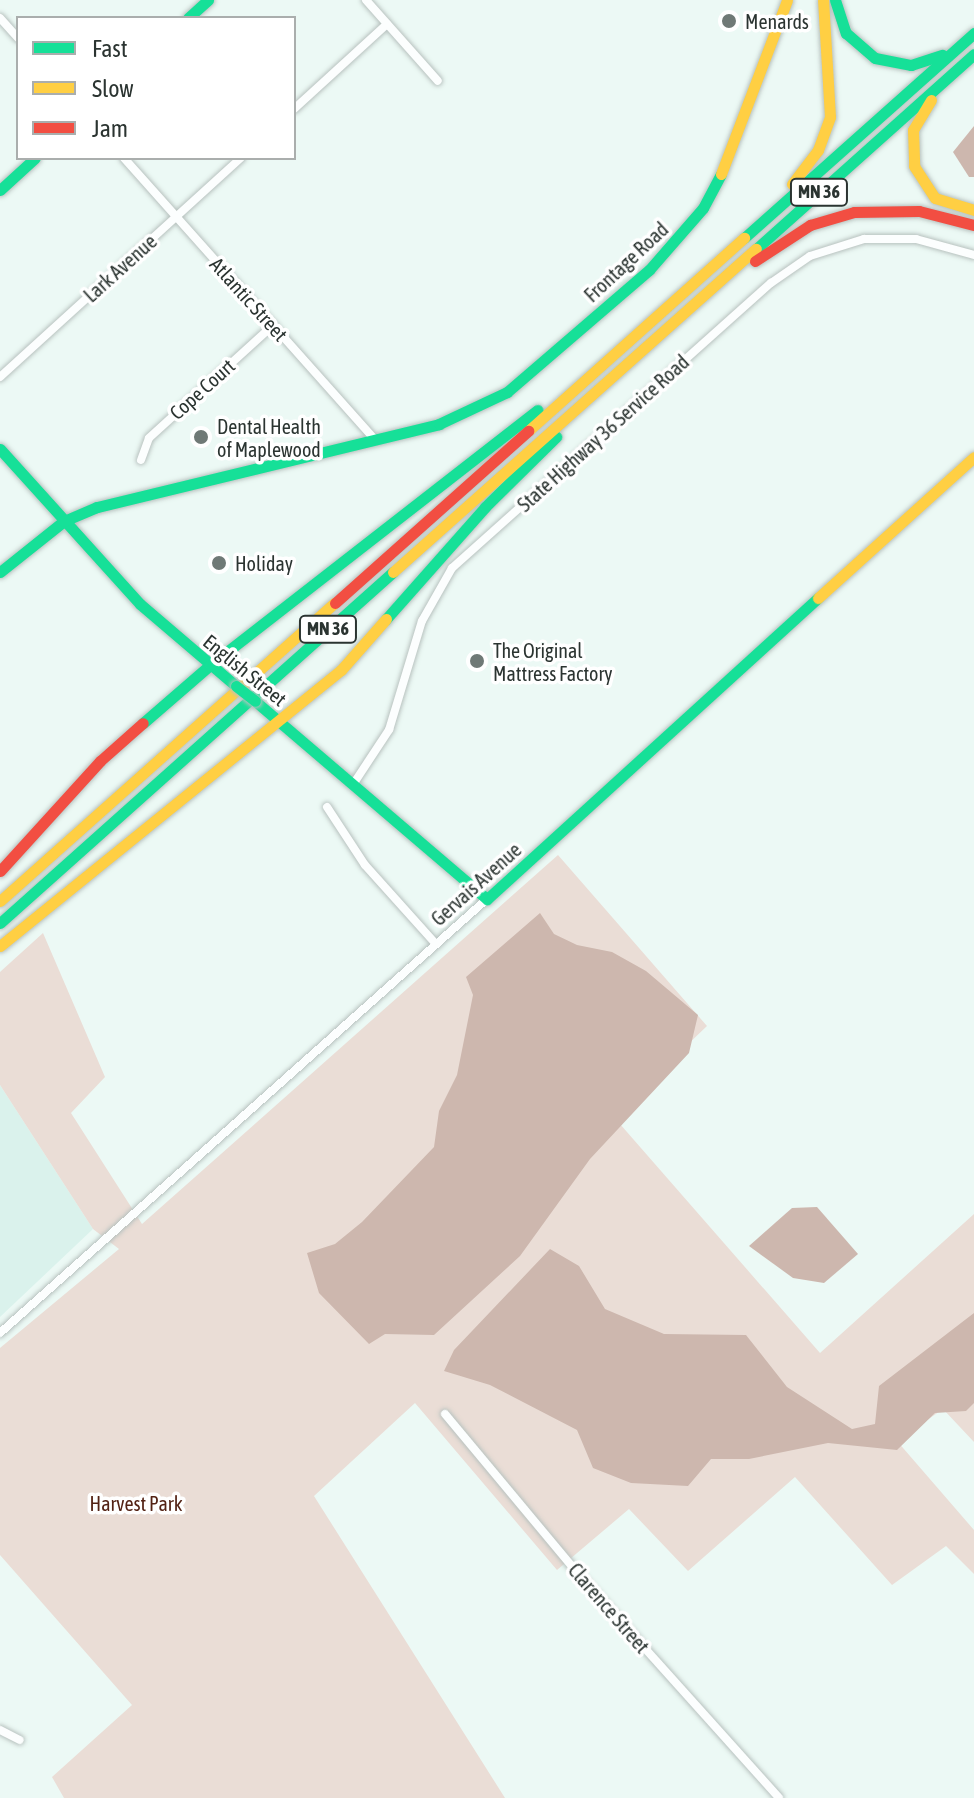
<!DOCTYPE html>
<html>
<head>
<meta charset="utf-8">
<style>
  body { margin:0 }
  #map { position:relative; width:974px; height:1798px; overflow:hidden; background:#ecf9f5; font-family:"Asap Condensed",sans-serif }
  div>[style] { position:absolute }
  .built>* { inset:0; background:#daf2ec }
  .green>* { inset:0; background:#eaddd6 }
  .water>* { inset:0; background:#cdb7ae }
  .roads { filter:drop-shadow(0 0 2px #b8c2bf) drop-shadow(0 0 2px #b8c2bf) }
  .street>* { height:8px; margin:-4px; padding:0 4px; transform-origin:4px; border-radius:4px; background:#fcfefe }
  .fast>* { height:11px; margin:-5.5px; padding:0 5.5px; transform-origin:5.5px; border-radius:5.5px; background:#16e098 }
  .slow>* { height:11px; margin:-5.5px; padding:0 5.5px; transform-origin:5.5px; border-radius:5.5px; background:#ffcf43 }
  .jam>* { height:11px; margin:-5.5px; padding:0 5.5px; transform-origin:5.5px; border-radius:5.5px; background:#f24e42 }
  .bridges { filter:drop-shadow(0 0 2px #b8c2bf) drop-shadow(0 0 2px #b8c2bf) }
  .fast-bridge>* { height:11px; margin:-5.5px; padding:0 5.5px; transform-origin:5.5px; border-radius:5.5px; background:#16e098 }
  .dots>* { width:22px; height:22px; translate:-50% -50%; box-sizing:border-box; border:4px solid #fff; border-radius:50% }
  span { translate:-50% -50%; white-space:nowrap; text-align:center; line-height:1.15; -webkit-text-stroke:7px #fff; paint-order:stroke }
  .shield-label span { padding:2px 6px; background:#fff; border:2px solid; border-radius:6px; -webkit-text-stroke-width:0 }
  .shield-label { font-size:18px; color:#2b3431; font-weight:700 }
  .poi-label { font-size:20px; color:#2b3431 }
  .left { translate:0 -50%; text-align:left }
  .street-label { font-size:20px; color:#2b3431 }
  .park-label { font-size:20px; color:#532214 }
  .legend { position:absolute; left:16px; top:16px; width:280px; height:144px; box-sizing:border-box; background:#fff; border:2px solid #aaaead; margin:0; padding:10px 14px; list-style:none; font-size:24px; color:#2b3431 }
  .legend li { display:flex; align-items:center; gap:16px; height:40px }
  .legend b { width:40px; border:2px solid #aaaead }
</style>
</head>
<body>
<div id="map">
  <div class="built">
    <i style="clip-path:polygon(0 1085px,93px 1229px,0 1317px)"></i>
  </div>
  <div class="green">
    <i style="clip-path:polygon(558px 855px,707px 1026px,613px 1116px,820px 1353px,974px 1214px,974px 1442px,943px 1409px,897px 1441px,974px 1530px,974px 1574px,946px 1546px,892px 1585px,795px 1477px,688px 1571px,629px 1509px,557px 1570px,415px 1403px,314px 1496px,505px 1798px,64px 1798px,52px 1777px,132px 1705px,0 1555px,0 1348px,119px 1249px,93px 1229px,0 1085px,0 972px,43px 933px,105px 1077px,71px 1113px,142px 1224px)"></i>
  </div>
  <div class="water">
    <i style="clip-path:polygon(974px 126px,974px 177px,969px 177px,953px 152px)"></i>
    <i style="clip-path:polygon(540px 913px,554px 934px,577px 945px,612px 952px,646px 971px,698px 1015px,689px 1053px,590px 1159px,520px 1256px,434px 1335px,385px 1334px,369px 1344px,319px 1293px,307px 1253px,335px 1244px,362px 1222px,434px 1147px,439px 1111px,457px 1075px,473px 995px,466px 977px)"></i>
    <i style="clip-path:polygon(817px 1207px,858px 1254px,824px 1283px,793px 1278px,749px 1246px,792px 1208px)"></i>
    <i style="clip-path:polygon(550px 1249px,579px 1266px,605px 1309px,664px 1334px,746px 1335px,787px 1387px,852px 1429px,875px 1424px,879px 1386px,974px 1313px,974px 1403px,966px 1411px,935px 1413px,897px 1450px,828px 1443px,749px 1459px,711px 1459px,688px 1486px,631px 1483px,593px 1468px,577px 1430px,490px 1385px,444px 1371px,454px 1350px)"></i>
  </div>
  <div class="roads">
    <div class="street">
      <i style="left:366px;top:0;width:108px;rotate:48.4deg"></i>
      <i style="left:0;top:18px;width:27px;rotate:48deg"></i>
      <i style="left:294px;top:109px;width:126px;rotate:-42.4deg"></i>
      <i style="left:124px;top:158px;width:376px;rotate:48.3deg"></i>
      <i style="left:0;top:377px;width:326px;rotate:-42.3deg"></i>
      <i style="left:141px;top:460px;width:23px;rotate:-70deg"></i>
      <i style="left:149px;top:438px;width:168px;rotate:-42.3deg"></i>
      <i style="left:354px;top:783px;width:64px;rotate:-56.6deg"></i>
      <i style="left:389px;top:730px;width:114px;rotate:-73.2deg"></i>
      <i style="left:422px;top:621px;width:61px;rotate:-60.5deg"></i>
      <i style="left:452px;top:568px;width:428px;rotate:-41.8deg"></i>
      <i style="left:771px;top:283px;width:47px;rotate:-34.7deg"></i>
      <i style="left:810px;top:256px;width:57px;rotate:-17.5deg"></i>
      <i style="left:864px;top:239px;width:52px"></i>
      <i style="left:916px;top:239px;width:60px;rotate:15.4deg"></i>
      <i style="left:327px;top:807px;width:69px;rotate:56.8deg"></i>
      <i style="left:365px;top:865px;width:106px;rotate:48.1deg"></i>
      <i style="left:0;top:1333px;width:652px;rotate:-41.71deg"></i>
      <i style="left:445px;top:1414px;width:211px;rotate:50.2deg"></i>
      <i style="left:580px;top:1576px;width:298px;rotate:48.1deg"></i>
      <i style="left:0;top:1730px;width:22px;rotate:27deg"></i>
    </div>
    <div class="fast">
      <i style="left:835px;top:0;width:35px;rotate:72deg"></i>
      <i style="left:846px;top:33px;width:38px;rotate:41deg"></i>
      <i style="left:875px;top:58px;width:37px;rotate:11deg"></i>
      <i style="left:911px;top:65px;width:33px;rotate:-18deg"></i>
      <i style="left:188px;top:18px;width:27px;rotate:-42deg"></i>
      <i style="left:0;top:190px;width:47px;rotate:-42.4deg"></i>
      <i style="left:744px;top:238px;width:308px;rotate:-41.7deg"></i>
      <i style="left:756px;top:249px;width:292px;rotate:-41.8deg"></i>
      <i style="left:0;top:449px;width:209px;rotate:47.9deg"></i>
      <i style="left:140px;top:604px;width:126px;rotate:40.5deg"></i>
      <i style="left:0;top:572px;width:82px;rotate:-38.6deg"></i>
      <i style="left:64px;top:521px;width:36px;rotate:-23deg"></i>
      <i style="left:97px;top:507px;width:352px;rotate:-13.6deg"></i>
      <i style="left:439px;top:424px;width:75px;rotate:-25.2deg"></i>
      <i style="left:507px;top:392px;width:187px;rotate:-40.7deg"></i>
      <i style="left:649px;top:270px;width:82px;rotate:-48.9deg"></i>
      <i style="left:703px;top:208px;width:38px;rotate:-62deg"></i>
      <i style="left:386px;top:619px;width:149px;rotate:-48.5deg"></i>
      <i style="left:485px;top:507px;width:100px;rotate:-44.6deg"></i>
      <i style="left:255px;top:701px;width:305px;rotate:40.5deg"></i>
      <i style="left:487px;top:899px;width:447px;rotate:-42.3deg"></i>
      <i style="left:143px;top:723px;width:89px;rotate:-40.9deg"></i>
      <i style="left:210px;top:665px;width:415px;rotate:-37.9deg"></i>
      <i style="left:0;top:923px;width:527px;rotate:-41.77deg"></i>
    </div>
    <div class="slow">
      <i style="left:931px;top:100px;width:35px;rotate:121deg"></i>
      <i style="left:913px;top:130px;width:36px;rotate:88deg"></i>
      <i style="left:914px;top:166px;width:38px;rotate:57deg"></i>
      <i style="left:935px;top:198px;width:41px;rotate:17.1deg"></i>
      <i style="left:721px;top:174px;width:186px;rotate:-69.2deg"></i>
      <i style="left:792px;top:184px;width:43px;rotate:-52.6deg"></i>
      <i style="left:818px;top:150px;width:35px;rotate:-70deg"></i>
      <i style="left:830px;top:117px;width:117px;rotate:-93.4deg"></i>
      <i style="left:528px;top:431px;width:290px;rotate:-41.8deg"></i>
      <i style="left:393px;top:572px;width:486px;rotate:-41.7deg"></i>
      <i style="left:818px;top:598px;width:210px;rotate:-42.1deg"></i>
      <i style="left:0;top:901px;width:448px;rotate:-41.7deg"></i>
      <i style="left:0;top:946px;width:439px;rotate:-39deg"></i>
      <i style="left:341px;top:670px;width:68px;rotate:-48.6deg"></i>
    </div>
    <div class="jam">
      <i style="left:755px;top:261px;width:66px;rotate:-33.2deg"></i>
      <i style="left:810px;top:225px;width:46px;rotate:-16.5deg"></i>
      <i style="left:854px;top:212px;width:65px;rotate:-0.9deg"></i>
      <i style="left:919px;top:211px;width:57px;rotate:14.3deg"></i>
      <i style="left:335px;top:603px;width:259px;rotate:-41.7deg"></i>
      <i style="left:0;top:871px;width:149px;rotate:-47.7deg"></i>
      <i style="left:100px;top:761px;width:57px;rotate:-41.5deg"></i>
    </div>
  </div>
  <div class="bridges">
    <div class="fast-bridge">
      <i style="left:236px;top:686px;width:24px;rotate:38deg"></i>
    </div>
  </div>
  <div class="dots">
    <i style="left:729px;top:21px;background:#6f7976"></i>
    <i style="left:201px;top:437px;background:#6f7976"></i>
    <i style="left:219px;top:563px;background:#6f7976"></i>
    <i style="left:477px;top:661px;background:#6f7976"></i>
  </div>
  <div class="shield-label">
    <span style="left:819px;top:192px">MN 36</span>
    <span style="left:328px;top:629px">MN 36</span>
  </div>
  <div class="poi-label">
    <span class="left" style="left:745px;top:21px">Menards</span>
    <span class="left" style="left:217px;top:438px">Dental Health<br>of Maplewood</span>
    <span class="left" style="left:235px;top:563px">Holiday</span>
    <span class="left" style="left:493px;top:662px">The Original<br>Mattress Factory</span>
  </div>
  <div class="street-label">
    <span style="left:626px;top:262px;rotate:-43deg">Frontage Road</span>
    <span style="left:120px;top:268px;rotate:-42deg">Lark Avenue</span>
    <span style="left:249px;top:299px;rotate:48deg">Atlantic Street</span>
    <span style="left:202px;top:389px;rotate:-42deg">Cope Court</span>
    <span style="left:603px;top:433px;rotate:-42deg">State Highway 36 Service Road</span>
    <span style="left:245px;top:670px;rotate:39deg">English Street</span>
    <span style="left:476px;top:884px;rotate:-42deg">Gervais Avenue</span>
    <span style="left:609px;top:1608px;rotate:49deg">Clarence Street</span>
  </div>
  <div class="park-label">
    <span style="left:136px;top:1503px">Harvest Park</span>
  </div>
  <ul class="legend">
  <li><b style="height:10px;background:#16e098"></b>Fast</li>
  <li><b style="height:10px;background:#ffcf43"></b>Slow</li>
  <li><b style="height:10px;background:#f24e42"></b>Jam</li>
  </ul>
</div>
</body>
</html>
